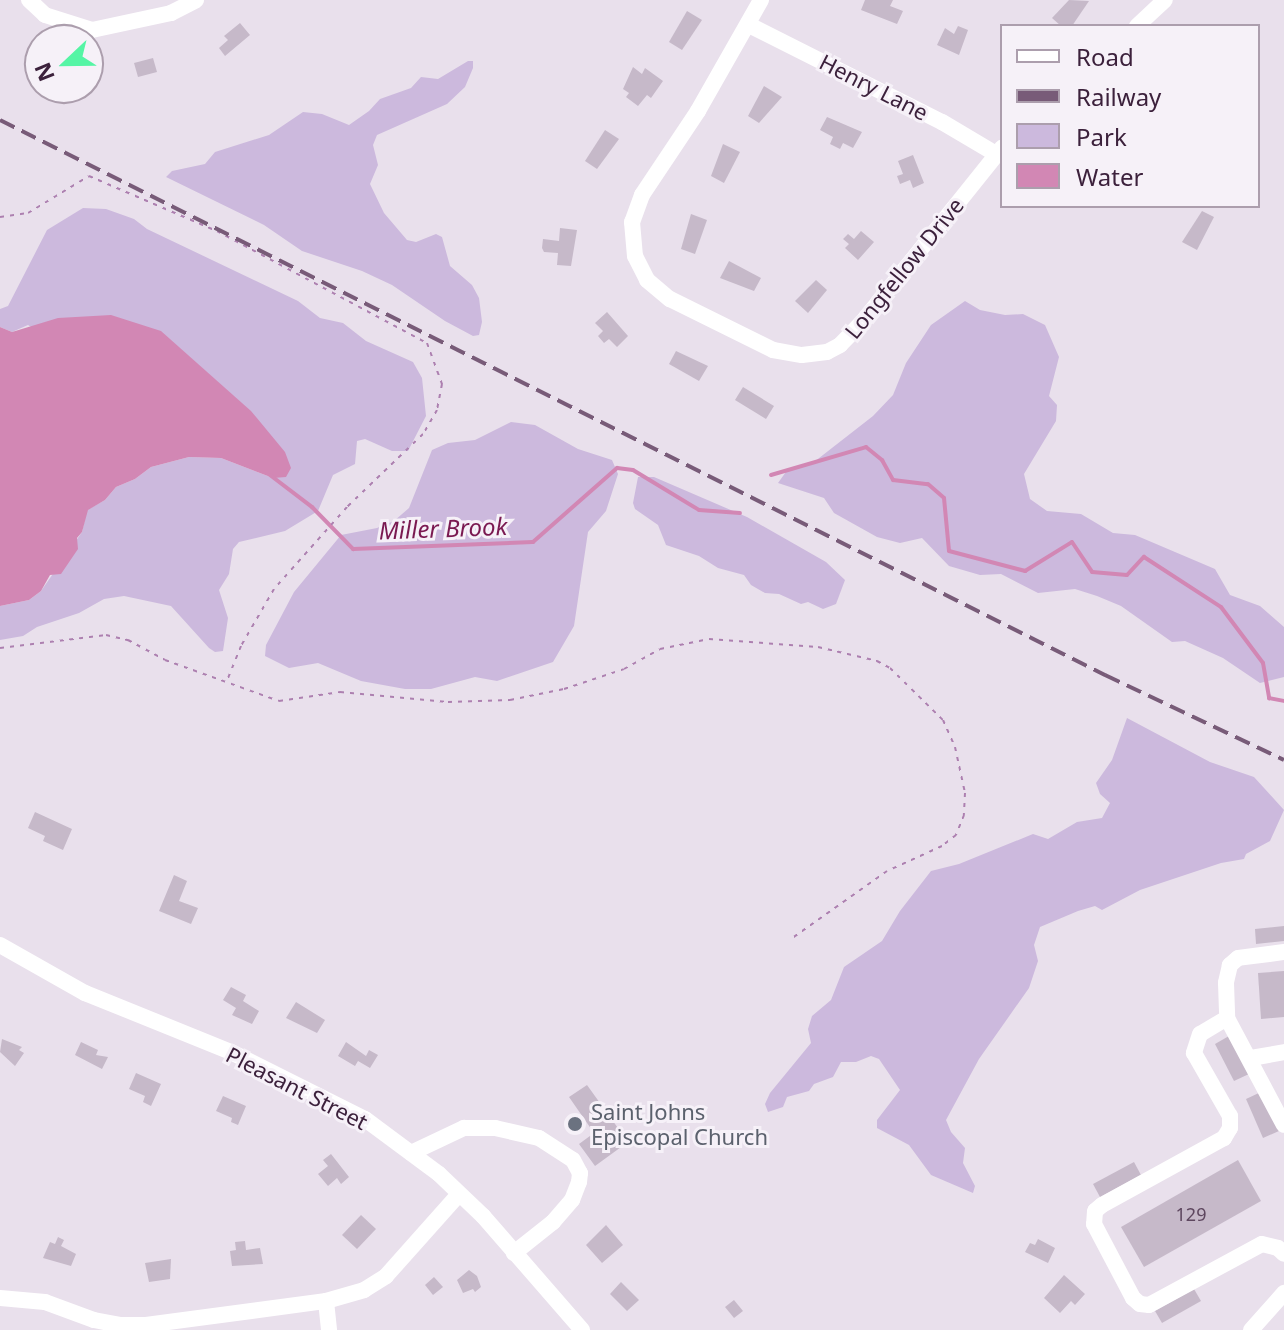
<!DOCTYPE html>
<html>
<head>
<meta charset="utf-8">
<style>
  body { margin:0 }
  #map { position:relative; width:1284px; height:1330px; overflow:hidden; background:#e9e0ec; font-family:"Noto Sans",sans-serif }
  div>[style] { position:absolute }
  .green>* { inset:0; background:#ccb9dd }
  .water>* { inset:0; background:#d287b4 }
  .stream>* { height:4px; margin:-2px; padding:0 2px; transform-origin:2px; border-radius:2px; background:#d287b4 }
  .building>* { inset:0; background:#c6b9c9 }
  .path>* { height:2px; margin-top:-1px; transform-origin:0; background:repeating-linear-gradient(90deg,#ad80b0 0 4px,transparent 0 10px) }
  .minor>* { height:16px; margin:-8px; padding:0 8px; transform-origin:8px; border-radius:8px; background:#fff }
  .rail>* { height:4px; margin-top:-2px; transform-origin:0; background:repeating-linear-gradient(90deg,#785b78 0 16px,transparent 0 24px) }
  .dots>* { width:22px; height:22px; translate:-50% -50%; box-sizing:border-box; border:4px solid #f6f1f8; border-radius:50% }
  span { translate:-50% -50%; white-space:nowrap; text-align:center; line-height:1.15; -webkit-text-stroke:6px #f6f1f8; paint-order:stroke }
  .number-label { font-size:18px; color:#5e475f }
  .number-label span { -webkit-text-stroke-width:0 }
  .street-label { font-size:22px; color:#3c213c }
  .worship-label { font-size:22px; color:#5b616d }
  .left { translate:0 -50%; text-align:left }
  .water-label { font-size:24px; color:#7a1951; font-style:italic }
  .legend { position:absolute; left:1000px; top:24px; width:260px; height:184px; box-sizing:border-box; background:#f6f1f8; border:2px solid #ac9ead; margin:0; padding:10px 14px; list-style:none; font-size:24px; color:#3c213c }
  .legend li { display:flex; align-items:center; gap:16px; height:40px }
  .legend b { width:40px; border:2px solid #ac9ead }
  .north { position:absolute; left:24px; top:24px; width:80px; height:80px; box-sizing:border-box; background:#f6f1f8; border:2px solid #ac9ead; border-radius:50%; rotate:248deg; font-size:22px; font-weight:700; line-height:32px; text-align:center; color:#3c213c }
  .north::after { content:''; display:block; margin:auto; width:28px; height:36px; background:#55f5a5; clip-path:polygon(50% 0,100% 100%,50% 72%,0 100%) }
</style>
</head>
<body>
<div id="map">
  <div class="green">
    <i style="clip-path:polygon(468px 61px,473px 61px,473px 68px,465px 87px,447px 104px,377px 135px,373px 145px,378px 165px,370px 184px,384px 213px,407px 240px,416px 242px,436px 234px,442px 237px,450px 266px,472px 285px,479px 298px,482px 322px,479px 335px,473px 336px,445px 321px,392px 285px,362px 271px,302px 251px,264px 225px,166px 177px,172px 171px,205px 164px,215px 152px,269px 135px,303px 112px,322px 114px,349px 125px,369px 111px,380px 99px,411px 88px,421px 77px,438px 79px)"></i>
    <i style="clip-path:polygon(83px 208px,106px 209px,134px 219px,147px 229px,298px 301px,320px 318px,343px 323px,366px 341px,413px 362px,422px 378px,426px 416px,408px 451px,392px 451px,365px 439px,357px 441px,355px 464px,333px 475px,318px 511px,285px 531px,239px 542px,233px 549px,229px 574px,219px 590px,228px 618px,223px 651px,215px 652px,209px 648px,171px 606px,124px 596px,104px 599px,79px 613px,37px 627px,23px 636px,0 640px,0 606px,29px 600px,41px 591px,82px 532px,87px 510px,105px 500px,116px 487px,135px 479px,151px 467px,189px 457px,221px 458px,273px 478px,28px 325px,12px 332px,0 327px,0 309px,8px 306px,47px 230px)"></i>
    <i style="clip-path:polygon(965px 301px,980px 310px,1005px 315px,1023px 314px,1045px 325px,1059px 357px,1049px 396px,1057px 405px,1056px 421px,1024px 474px,1030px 499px,1047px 511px,1081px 514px,1113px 533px,1135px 535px,1215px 569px,1230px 595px,1260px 606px,1284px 627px,1284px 677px,1260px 683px,1223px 658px,1185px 641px,1172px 642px,1121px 606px,1097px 596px,1075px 589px,1038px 593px,1001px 574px,980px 575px,949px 566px,922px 538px,900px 543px,877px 537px,834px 513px,824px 498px,778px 483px,788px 469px,814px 462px,873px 416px,893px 395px,906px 363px,931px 325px)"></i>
    <i style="clip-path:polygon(511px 422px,535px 425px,578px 449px,612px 460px,618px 474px,606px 511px,588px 532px,574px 626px,553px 662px,497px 681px,475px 677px,431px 689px,405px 689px,361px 681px,318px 663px,289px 668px,265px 656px,266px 645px,294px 592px,341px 535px,377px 528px,394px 521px,409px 508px,432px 450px,448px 443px,475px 440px)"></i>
    <i style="clip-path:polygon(638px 477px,654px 477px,747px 517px,826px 562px,845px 580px,836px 604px,823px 609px,808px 602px,801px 604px,779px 594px,765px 593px,751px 585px,744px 575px,718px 568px,699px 556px,666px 545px,658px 525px,635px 509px,633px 503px)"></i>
    <i style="clip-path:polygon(1127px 718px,1210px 762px,1254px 777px,1284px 810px,1270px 841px,1246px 854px,1244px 859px,1221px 863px,1140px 890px,1102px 910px,1095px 906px,1078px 911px,1040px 927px,1034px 945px,1038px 961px,1029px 988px,979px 1059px,946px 1120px,951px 1132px,965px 1148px,963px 1163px,975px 1186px,973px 1193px,931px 1175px,909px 1145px,877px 1128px,877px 1120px,900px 1090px,879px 1059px,871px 1056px,856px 1062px,841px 1062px,833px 1077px,814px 1084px,809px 1091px,787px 1097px,783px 1107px,768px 1112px,765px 1104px,770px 1093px,811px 1043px,808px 1029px,812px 1016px,831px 1000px,844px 967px,882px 941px,900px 911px,931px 871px,959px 864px,1033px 834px,1048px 839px,1077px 822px,1102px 818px,1110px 803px,1100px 794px,1096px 783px,1112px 760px)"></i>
  </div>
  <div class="water">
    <i style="clip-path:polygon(111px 315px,161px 331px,251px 411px,285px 452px,291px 468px,286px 477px,273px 478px,221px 458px,189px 457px,151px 467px,135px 479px,116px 487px,105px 500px,88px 510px,82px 532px,77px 538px,78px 549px,61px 574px,50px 575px,41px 591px,29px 600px,0 606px,0 327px,12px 332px,58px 318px)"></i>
  </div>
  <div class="stream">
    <i style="left:270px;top:475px;width:53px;rotate:37.3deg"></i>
    <i style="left:312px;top:507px;width:59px;rotate:45.7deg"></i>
    <i style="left:353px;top:549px;width:180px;rotate:-2.2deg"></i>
    <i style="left:533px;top:542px;width:112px;rotate:-41.4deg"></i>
    <i style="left:617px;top:468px;width:16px;rotate:7deg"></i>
    <i style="left:633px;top:470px;width:77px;rotate:31.2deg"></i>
    <i style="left:699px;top:510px;width:41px;rotate:4.2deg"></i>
    <i style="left:771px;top:475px;width:99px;rotate:-16.4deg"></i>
    <i style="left:866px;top:447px;width:21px;rotate:39deg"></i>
    <i style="left:882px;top:460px;width:23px;rotate:61deg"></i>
    <i style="left:893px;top:480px;width:35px;rotate:7deg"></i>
    <i style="left:928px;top:484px;width:21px;rotate:41deg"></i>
    <i style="left:944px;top:498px;width:53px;rotate:84.6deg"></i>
    <i style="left:949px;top:551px;width:79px;rotate:14.7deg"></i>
    <i style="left:1025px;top:571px;width:55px;rotate:-31.7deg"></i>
    <i style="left:1072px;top:542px;width:36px;rotate:56deg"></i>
    <i style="left:1092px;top:572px;width:35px;rotate:5deg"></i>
    <i style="left:1127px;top:575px;width:25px;rotate:-47deg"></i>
    <i style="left:1144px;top:557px;width:92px;rotate:33deg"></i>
    <i style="left:1221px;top:607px;width:70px;rotate:53.1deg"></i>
    <i style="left:1263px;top:663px;width:36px;rotate:80deg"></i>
    <i style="left:1269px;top:698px;width:15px;rotate:11deg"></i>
  </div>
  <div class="building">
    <i style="clip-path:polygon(865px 0,893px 0,890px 6px,903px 11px,897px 24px,861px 10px)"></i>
    <i style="clip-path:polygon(1069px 0,1089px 1px,1072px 26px,1061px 26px,1052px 18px)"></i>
    <i style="clip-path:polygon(687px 11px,702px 20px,682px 50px,669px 42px)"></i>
    <i style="clip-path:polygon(240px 23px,250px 35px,225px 56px,219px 48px,228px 40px,224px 36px)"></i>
    <i style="clip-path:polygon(958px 26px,968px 30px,959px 55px,937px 45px,945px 28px,954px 34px)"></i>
    <i style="clip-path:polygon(153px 58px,157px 72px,138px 77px,134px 63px)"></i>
    <i style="clip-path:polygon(633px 67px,642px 74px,645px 68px,663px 81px,651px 98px,647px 95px,638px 106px,626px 97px,629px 93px,623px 89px)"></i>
    <i style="clip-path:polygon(764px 86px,782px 97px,759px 123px,748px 116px)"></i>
    <i style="clip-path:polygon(827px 117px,862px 132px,853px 148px,843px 143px,840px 149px,830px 144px,833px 137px,820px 130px)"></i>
    <i style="clip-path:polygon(605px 130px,619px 139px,597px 169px,585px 161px)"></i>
    <i style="clip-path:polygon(723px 144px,740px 152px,724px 183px,711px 176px)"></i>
    <i style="clip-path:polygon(913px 155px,924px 183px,913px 188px,910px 180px,900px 184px,897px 176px,903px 174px,898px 161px)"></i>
    <i style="clip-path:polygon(1202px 211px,1214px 217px,1197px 250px,1182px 242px)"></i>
    <i style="clip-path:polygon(691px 214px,707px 220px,695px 254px,681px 249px)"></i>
    <i style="clip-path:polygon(560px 228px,577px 230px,571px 266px,557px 265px,558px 253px,544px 252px,542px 248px,543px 239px,559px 241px)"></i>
    <i style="clip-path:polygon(861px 231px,874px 242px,858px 260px,845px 248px,849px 244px,843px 239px,848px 234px,854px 239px)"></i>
    <i style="clip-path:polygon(729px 261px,761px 278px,754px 291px,720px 278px)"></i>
    <i style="clip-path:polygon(816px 280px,827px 290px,808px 313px,795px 301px)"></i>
    <i style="clip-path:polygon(607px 312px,628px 336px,617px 347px,609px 339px,604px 343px,598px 336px,603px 331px,595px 323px)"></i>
    <i style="clip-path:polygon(676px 351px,708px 366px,699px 381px,669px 364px)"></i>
    <i style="clip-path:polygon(743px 387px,774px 406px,766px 419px,735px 400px)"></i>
    <i style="clip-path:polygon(35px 812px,72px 829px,63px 850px,43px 841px,45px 836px,28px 828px)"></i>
    <i style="clip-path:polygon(174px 875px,187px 881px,179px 901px,198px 908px,191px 924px,159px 911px)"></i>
    <i style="clip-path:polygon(1284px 926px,1284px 941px,1256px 944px,1255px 929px)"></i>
    <i style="clip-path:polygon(1284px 971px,1284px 1017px,1261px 1019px,1258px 973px)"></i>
    <i style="clip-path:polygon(231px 987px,246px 995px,243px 1001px,259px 1011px,252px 1024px,232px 1015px,236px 1008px,223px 1000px)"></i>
    <i style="clip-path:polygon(296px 1002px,325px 1020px,317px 1033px,286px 1018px)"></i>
    <i style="clip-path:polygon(1229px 1036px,1249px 1074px,1234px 1081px,1215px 1044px)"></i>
    <i style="clip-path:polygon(2px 1039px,22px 1047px,19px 1050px,24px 1053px,15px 1066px,0 1052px)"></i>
    <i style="clip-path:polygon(81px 1042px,98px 1050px,96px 1055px,108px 1057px,102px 1069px,75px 1055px)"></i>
    <i style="clip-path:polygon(346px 1042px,366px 1056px,369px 1050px,378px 1055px,370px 1068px,358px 1061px,355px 1066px,338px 1056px)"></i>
    <i style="clip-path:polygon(136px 1073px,161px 1084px,151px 1106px,143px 1102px,145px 1096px,129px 1089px)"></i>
    <i style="clip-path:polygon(587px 1085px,628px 1142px,595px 1166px,579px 1144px,594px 1133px,569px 1097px)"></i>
    <i style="clip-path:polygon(1261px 1092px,1279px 1131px,1263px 1138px,1246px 1099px)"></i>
    <i style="clip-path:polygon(223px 1096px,246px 1106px,238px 1125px,231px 1122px,232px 1118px,216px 1111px)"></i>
    <i style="clip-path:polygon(331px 1154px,349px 1177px,341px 1184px,337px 1178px,328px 1186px,318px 1174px,328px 1166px,323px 1160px)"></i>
    <i style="clip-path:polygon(1238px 1160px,1261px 1201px,1144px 1267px,1121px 1227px)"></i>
    <i style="clip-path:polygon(1134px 1162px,1141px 1175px,1100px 1197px,1093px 1184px)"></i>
    <i style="clip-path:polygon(361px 1215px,376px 1229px,357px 1249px,342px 1235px)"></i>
    <i style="clip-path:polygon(606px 1225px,623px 1245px,602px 1263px,586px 1245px)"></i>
    <i style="clip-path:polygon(58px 1237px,64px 1240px,61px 1246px,76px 1254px,71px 1266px,43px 1258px,50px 1242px,55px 1244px)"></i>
    <i style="clip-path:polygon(1038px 1239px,1055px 1248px,1048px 1263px,1025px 1252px,1030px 1243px,1035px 1245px)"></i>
    <i style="clip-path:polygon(245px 1241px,246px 1250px,260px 1248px,263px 1264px,232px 1266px,230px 1251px,236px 1250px,235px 1242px)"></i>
    <i style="clip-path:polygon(171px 1259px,170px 1279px,149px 1282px,145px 1263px)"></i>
    <i style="clip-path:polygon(469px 1270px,477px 1276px,481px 1287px,475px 1292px,473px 1289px,463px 1293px,457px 1280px)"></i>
    <i style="clip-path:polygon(1064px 1275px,1085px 1294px,1075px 1305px,1071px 1301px,1060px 1313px,1044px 1298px)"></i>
    <i style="clip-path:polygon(434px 1277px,443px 1287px,433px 1295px,425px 1285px)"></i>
    <i style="clip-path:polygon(621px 1282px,639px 1300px,627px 1311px,610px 1294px)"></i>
    <i style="clip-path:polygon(1194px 1289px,1201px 1301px,1162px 1323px,1155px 1311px)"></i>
    <i style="clip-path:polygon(734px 1300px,743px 1311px,734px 1318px,725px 1307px)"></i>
  </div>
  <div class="path">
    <i style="left:0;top:217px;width:28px;rotate:-8deg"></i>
    <i style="left:28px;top:213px;width:71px;rotate:-31.2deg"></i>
    <i style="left:89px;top:176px;width:139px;rotate:23.3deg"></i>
    <i style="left:217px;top:231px;width:238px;rotate:28.1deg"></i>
    <i style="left:427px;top:343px;width:44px;rotate:69.9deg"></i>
    <i style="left:442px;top:384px;width:26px;rotate:101deg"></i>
    <i style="left:437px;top:410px;width:28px;rotate:120deg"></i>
    <i style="left:423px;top:434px;width:105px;rotate:136.2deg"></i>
    <i style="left:347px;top:507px;width:110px;rotate:131.7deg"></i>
    <i style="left:274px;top:589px;width:66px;rotate:120.1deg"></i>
    <i style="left:241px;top:646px;width:38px;rotate:112deg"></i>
    <i style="left:0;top:648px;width:107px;rotate:-7deg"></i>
    <i style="left:106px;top:635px;width:23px;rotate:13deg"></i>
    <i style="left:128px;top:640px;width:42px;rotate:28.4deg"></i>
    <i style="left:165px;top:660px;width:121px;rotate:19.8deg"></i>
    <i style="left:279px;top:701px;width:62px;rotate:-8.4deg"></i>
    <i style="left:340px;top:692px;width:108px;rotate:5.3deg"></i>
    <i style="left:448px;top:702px;width:62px;rotate:-1.8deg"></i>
    <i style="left:510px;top:700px;width:55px;rotate:-11.5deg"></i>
    <i style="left:564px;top:689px;width:63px;rotate:-18.4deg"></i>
    <i style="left:624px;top:669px;width:41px;rotate:-29.1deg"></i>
    <i style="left:660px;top:649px;width:50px;rotate:-11.5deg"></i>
    <i style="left:709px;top:639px;width:109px;rotate:4.2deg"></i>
    <i style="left:818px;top:647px;width:61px;rotate:13.3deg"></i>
    <i style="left:877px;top:661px;width:15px;rotate:28deg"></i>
    <i style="left:890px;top:668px;width:74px;rotate:44.5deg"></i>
    <i style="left:943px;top:720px;width:30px;rotate:66deg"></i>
    <i style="left:955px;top:747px;width:47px;rotate:77.7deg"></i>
    <i style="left:965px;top:793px;width:22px;rotate:93deg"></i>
    <i style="left:964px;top:815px;width:22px;rotate:112deg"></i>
    <i style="left:956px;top:835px;width:18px;rotate:142deg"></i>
    <i style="left:942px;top:846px;width:60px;rotate:155.6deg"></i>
    <i style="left:887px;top:871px;width:118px;rotate:144.7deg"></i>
  </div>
  <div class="minor">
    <i style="left:29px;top:0;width:22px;rotate:43deg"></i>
    <i style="left:45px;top:15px;width:49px;rotate:17.7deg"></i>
    <i style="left:92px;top:30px;width:81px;rotate:-12.1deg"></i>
    <i style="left:171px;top:13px;width:28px;rotate:-27deg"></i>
    <i style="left:761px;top:0;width:128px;rotate:119.6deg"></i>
    <i style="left:698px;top:111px;width:101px;rotate:123.7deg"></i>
    <i style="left:642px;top:195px;width:29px;rotate:110deg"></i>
    <i style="left:632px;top:222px;width:34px;rotate:85deg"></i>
    <i style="left:635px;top:256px;width:27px;rotate:63deg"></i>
    <i style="left:647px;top:280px;width:30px;rotate:40deg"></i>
    <i style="left:670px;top:299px;width:115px;rotate:26.3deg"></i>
    <i style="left:773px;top:350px;width:29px;rotate:10deg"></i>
    <i style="left:802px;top:355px;width:25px;rotate:-7deg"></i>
    <i style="left:827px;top:352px;width:15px;rotate:-28deg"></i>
    <i style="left:840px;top:345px;width:35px;rotate:-46deg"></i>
    <i style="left:864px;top:320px;width:221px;rotate:-51.3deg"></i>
    <i style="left:749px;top:25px;width:216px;rotate:26.7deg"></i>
    <i style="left:942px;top:122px;width:63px;rotate:30.7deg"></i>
    <i style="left:1137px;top:26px;width:38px;rotate:-43deg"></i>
    <i style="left:0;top:945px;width:98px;rotate:29.5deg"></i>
    <i style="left:85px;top:993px;width:157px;rotate:22deg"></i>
    <i style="left:231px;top:1052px;width:150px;rotate:26.6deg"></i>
    <i style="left:365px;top:1119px;width:92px;rotate:36.6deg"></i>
    <i style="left:439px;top:1174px;width:61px;rotate:43.7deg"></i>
    <i style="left:483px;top:1216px;width:151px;rotate:49deg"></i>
    <i style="left:1284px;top:952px;width:46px;rotate:172.6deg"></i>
    <i style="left:1238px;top:958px;width:11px;rotate:139deg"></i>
    <i style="left:1230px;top:965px;width:18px;rotate:103deg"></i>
    <i style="left:1226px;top:983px;width:35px;rotate:88deg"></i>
    <i style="left:1227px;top:1018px;width:121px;rotate:62deg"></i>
    <i style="left:1227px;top:1018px;width:31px;rotate:149deg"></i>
    <i style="left:1200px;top:1034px;width:20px;rotate:108deg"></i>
    <i style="left:1194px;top:1053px;width:73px;rotate:60.3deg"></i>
    <i style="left:1230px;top:1116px;width:12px;rotate:90deg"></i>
    <i style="left:1230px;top:1128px;width:12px;rotate:121deg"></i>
    <i style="left:1224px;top:1138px;width:139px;rotate:151.2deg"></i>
    <i style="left:1102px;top:1205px;width:9px;rotate:139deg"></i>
    <i style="left:1095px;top:1211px;width:13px;rotate:94deg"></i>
    <i style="left:1094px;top:1224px;width:84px;rotate:62.2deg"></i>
    <i style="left:1133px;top:1298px;width:9px;rotate:41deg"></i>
    <i style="left:1140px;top:1304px;width:9px;rotate:6deg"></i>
    <i style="left:1149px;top:1305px;width:128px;rotate:-28.4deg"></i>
    <i style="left:1262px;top:1244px;width:16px;rotate:14deg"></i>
    <i style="left:1278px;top:1248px;width:8px;rotate:45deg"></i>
    <i style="left:1251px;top:1058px;width:34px;rotate:-10deg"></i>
    <i style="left:411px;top:1153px;width:59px;rotate:-25.3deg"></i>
    <i style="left:464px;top:1128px;width:31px"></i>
    <i style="left:495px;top:1128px;width:45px;rotate:12.8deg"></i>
    <i style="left:539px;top:1138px;width:40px;rotate:32.9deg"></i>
    <i style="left:573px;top:1160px;width:15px;rotate:62deg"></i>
    <i style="left:580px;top:1173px;width:9px;rotate:96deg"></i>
    <i style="left:579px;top:1182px;width:19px;rotate:111deg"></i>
    <i style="left:572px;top:1200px;width:29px;rotate:131deg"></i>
    <i style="left:553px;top:1222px;width:50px;rotate:141.5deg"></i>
    <i style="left:0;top:1298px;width:45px;rotate:5.1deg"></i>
    <i style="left:45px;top:1302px;width:52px;rotate:20.2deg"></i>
    <i style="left:94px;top:1320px;width:26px;rotate:11deg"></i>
    <i style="left:120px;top:1325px;width:26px"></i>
    <i style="left:146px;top:1325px;width:182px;rotate:-7.6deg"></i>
    <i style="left:326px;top:1301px;width:40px;rotate:-16deg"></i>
    <i style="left:364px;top:1290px;width:26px;rotate:-32deg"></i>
    <i style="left:386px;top:1276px;width:110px;rotate:-48.3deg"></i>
    <i style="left:326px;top:1301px;width:29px;rotate:84deg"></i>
    <i style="left:1251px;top:1330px;width:50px;rotate:-48.3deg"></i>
  </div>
  <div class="rail">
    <i style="left:0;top:120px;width:1237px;rotate:26.67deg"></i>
    <i style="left:1105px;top:675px;width:198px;rotate:25.4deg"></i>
  </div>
  <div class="dots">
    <i style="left:575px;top:1124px;background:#6b7280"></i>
  </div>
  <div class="number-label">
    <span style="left:1191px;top:1214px">129</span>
  </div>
  <div class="street-label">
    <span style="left:874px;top:87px;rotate:27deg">Henry Lane</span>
    <span style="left:904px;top:268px;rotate:-51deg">Longfellow Drive</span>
    <span style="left:297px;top:1088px;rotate:27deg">Pleasant Street</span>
  </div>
  <div class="worship-label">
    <span class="left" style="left:591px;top:1124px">Saint Johns<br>Episcopal Church</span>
  </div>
  <div class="water-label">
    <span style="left:443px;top:528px;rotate:-2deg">Miller Brook</span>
  </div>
  <ul class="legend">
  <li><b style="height:10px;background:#fff"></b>Road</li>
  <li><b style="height:10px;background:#785b78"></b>Railway</li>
  <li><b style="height:22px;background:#ccb9dd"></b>Park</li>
  <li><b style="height:22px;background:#d287b4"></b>Water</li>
  </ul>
  <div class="north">N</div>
</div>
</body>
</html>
